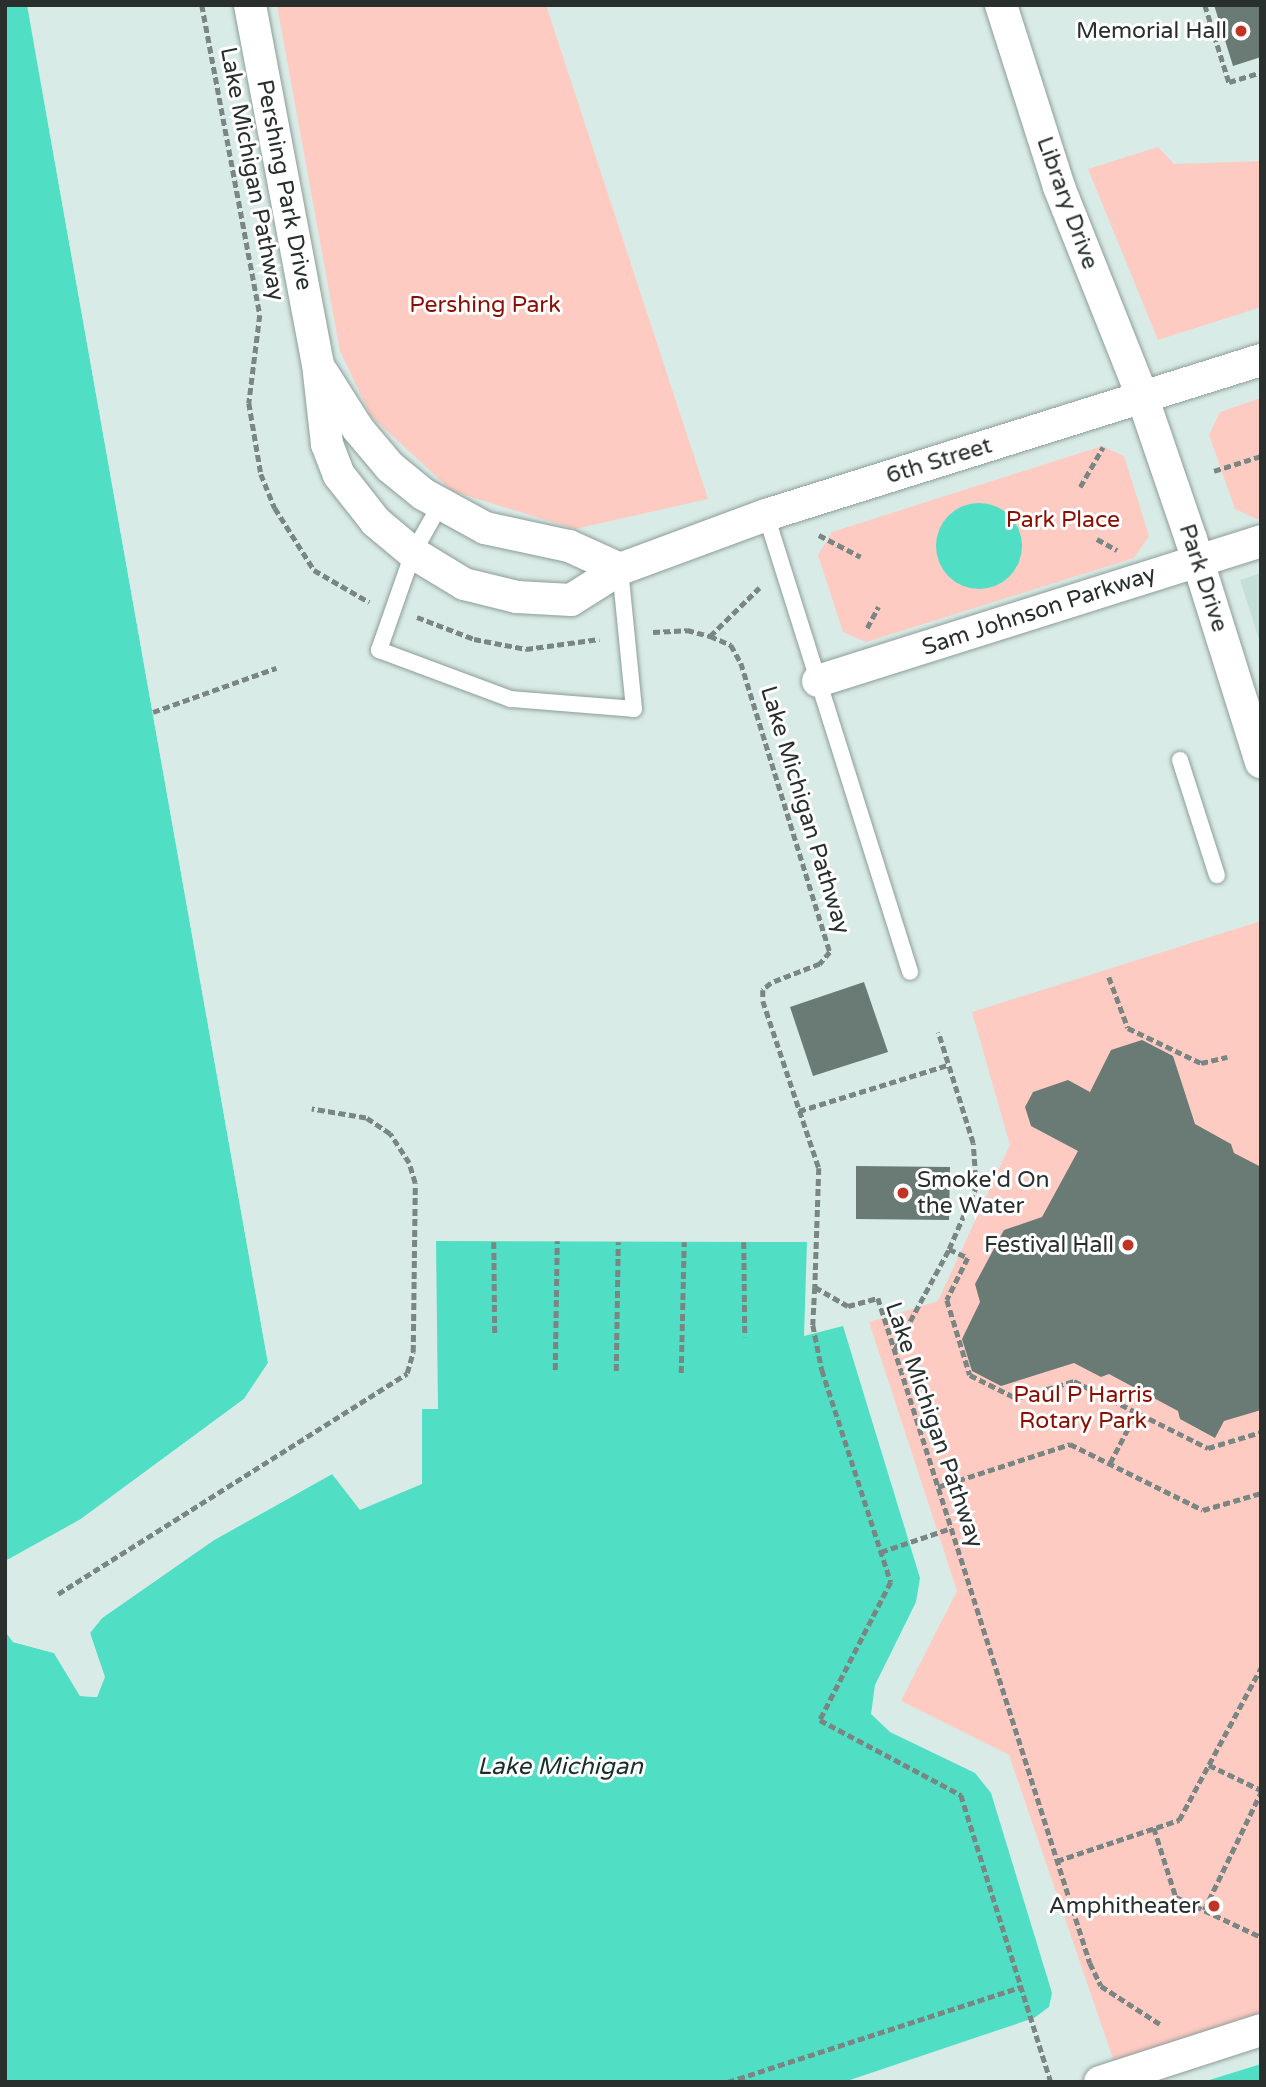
<!DOCTYPE html>
<html>
<head>
<meta charset="utf-8">
<style>
  body { margin:0 }
  #map { position:relative; width:1266px; height:2087px; overflow:hidden; background:#d9ebe6; font-family:"Varela Round",sans-serif }
  div>[style] { position:absolute }
  .built>* { inset:0; background:#c5dfd8 }
  .green>* { inset:0; background:#fdcbc2 }
  .water>* { inset:0; background:#50dfc4 }
  .round { border-radius:50% }
  .pier>* { inset:0; background:#d9ebe6 }
  .building>* { inset:0; background:#6a7b76 }
  .path>* { height:4.5px; margin-top:-2.25px; transform-origin:0; background:repeating-linear-gradient(90deg,#7a8683 0 7px,transparent 0 10.5px) }
  .roads { filter:drop-shadow(0 0 2px #8d9d99) drop-shadow(0 0 2px #8d9d99) }
  .lane>* { height:16px; margin:-8px; padding:0 8px; transform-origin:8px; border-radius:8px; background:#fff }
  .street>* { height:32px; margin:-16px; padding:0 16px; transform-origin:16px; border-radius:16px; background:#fff }
  .dots>* { width:19px; height:19px; translate:-50% -50%; box-sizing:border-box; border:4px solid #fff; border-radius:50% }
  span { translate:-50% -50%; white-space:nowrap; text-align:center; line-height:1.15; -webkit-text-stroke:6px #fff; paint-order:stroke }
  .poi-label { font-size:23px; color:#282f2d }
  .right { translate:-100% -50%; text-align:right }
  .left { translate:0 -50%; text-align:left }
  .street-label { font-size:23px; color:#282f2d }
  .park-label { font-size:23px; color:#8a0e02 }
  .water-label { font-size:24px; color:#182f2a; font-style:italic }
  .frame { position:absolute; inset:0; border:7px solid #282f2d; pointer-events:none }
</style>
</head>
<body>
<div id="map">
  <div class="built">
    <i style="clip-path:polygon(1261px 573px,1261px 646px,1240px 580px)"></i>
  </div>
  <div class="green">
    <i style="clip-path:polygon(277px 5px,546px 5px,708px 499px,575px 529px,452px 491px,371px 416px,340px 351px)"></i>
    <i style="clip-path:polygon(1158px 147px,1174px 164px,1261px 161px,1261px 307px,1158px 340px,1088px 169px)"></i>
    <i style="clip-path:polygon(1261px 398px,1261px 518px,1257px 519px,1235px 509px,1209px 435px,1220px 412px)"></i>
    <i style="clip-path:polygon(1102px 446px,1124px 456px,1149px 536px,1134px 558px,866px 642px,843px 632px,818px 555px,832px 532px)"></i>
    <i style="clip-path:polygon(1261px 921px,1261px 2029px,1119px 2076px,1009px 1755px,901px 1701px,957px 1591px,869px 1322px,938px 1301px,1010px 1145px,972px 1012px)"></i>
  </div>
  <div class="water">
    <i style="clip-path:polygon(5px 5px,27px 5px,268px 1363px,244px 1399px,81px 1519px,5px 1561px)"></i>
    <i class="round" style="left:936px;top:503px;width:86px;height:86px"></i>
    <i style="clip-path:polygon(436px 1241px,807px 1242px,804px 1336px,843px 1326px,920px 1578px,916px 1602px,875px 1685px,871px 1714px,890px 1732px,975px 1773px,991px 1793px,1052px 1993px,1049px 2007px,1034px 2018px,844px 2082px,5px 2082px,5px 1631px,13px 1642px,54px 1653px,80px 1696px,97px 1697px,104px 1677px,90px 1633px,102px 1618px,214px 1540px,332px 1474px,360px 1510px,422px 1484px,422px 1409px,438px 1409px)"></i>
    <i style="clip-path:polygon(1261px 2064px,1261px 2082px,1203px 2082px)"></i>
  </div>
  <div class="pier">
    <i style="clip-path:polygon(27px 5px,272px 1363px,246px 1401px,83px 1522px,5px 1565px,81px 1519px,244px 1399px,268px 1363px)"></i>
    <i style="clip-path:polygon(330px 1471px,332px 1474px,214px 1540px,102px 1618px,90px 1633px,105px 1677px,97px 1697px,80px 1696px,54px 1653px,13px 1642px,5px 1631px,15px 1639px,56px 1650px,82px 1693px,95px 1693px,101px 1677px,86px 1633px,99px 1615px,212px 1537px)"></i>
  </div>
  <div class="building">
    <i style="clip-path:polygon(1214px 5px,1261px 5px,1261px 57px,1233px 66px)"></i>
    <i style="clip-path:polygon(864px 982px,888px 1052px,813px 1076px,790px 1007px)"></i>
    <i style="clip-path:polygon(1142px 1040px,1173px 1056px,1195px 1124px,1231px 1144px,1234px 1153px,1261px 1167px,1261px 1410px,1224px 1421px,1215px 1438px,1180px 1419px,1178px 1411px,1109px 1374px,1101px 1377px,1074px 1363px,1001px 1386px,972px 1371px,962px 1339px,980px 1302px,975px 1284px,1004px 1230px,1042px 1217px,1078px 1151px,1031px 1126px,1025px 1107px,1033px 1092px,1068px 1080px,1090px 1092px,1111px 1050px)"></i>
    <i style="clip-path:polygon(856px 1166px,950px 1167px,949px 1220px,856px 1219px)"></i>
  </div>
  <div class="path">
    <i style="left:202px;top:5px;width:315px;rotate:79.4deg"></i>
    <i style="left:260px;top:315px;width:89px;rotate:97.1deg"></i>
    <i style="left:249px;top:403px;width:72px;rotate:80.4deg"></i>
    <i style="left:261px;top:474px;width:37px;rotate:68deg"></i>
    <i style="left:275px;top:508px;width:73px;rotate:57.8deg"></i>
    <i style="left:314px;top:570px;width:64px;rotate:30.2deg"></i>
    <i style="left:1205px;top:5px;width:81px;rotate:72.7deg"></i>
    <i style="left:1229px;top:82px;width:34px;rotate:-17deg"></i>
    <i style="left:1214px;top:471px;width:49px;rotate:-17.7deg"></i>
    <i style="left:1080px;top:487px;width:46px;rotate:-60.1deg"></i>
    <i style="left:819px;top:535px;width:47px;rotate:27.6deg"></i>
    <i style="left:1097px;top:539px;width:23px;rotate:29deg"></i>
    <i style="left:417px;top:617px;width:61px;rotate:21.1deg"></i>
    <i style="left:474px;top:639px;width:53px;rotate:10.9deg"></i>
    <i style="left:526px;top:649px;width:74px;rotate:-7.8deg"></i>
    <i style="left:867px;top:628px;width:24px;rotate:-62deg"></i>
    <i style="left:653px;top:632px;width:34px;rotate:-3deg"></i>
    <i style="left:687px;top:630px;width:24px;rotate:15deg"></i>
    <i style="left:710px;top:636px;width:23px;rotate:23deg"></i>
    <i style="left:731px;top:645px;width:21px;rotate:61deg"></i>
    <i style="left:741px;top:663px;width:302px;rotate:72.9deg"></i>
    <i style="left:830px;top:952px;width:16px;rotate:130deg"></i>
    <i style="left:820px;top:964px;width:53px;rotate:158.8deg"></i>
    <i style="left:771px;top:983px;width:11px;rotate:139deg"></i>
    <i style="left:763px;top:990px;width:11px;rotate:90deg"></i>
    <i style="left:763px;top:1001px;width:176px;rotate:71.5deg"></i>
    <i style="left:819px;top:1168px;width:119px;rotate:91.9deg"></i>
    <i style="left:815px;top:1287px;width:38px;rotate:30deg"></i>
    <i style="left:848px;top:1306px;width:31px;rotate:-15deg"></i>
    <i style="left:878px;top:1298px;width:698px;rotate:72.32deg"></i>
    <i style="left:1090px;top:1963px;width:25px;rotate:64deg"></i>
    <i style="left:1101px;top:1986px;width:70px;rotate:32.8deg"></i>
    <i style="left:710px;top:636px;width:69px;rotate:-44.4deg"></i>
    <i style="left:153px;top:712px;width:131px;rotate:-19.7deg"></i>
    <i style="left:1109px;top:977px;width:54px;rotate:69.6deg"></i>
    <i style="left:1128px;top:1028px;width:81px;rotate:25.6deg"></i>
    <i style="left:1201px;top:1063px;width:27px;rotate:-13deg"></i>
    <i style="left:799px;top:1111px;width:156px;rotate:-17.2deg"></i>
    <i style="left:494px;top:1242px;width:91px;rotate:89.4deg"></i>
    <i style="left:744px;top:1242px;width:95px;rotate:89.4deg"></i>
    <i style="left:949px;top:1249px;width:21px;rotate:25deg"></i>
    <i style="left:968px;top:1258px;width:47px;rotate:116.6deg"></i>
    <i style="left:947px;top:1300px;width:78px;rotate:73deg"></i>
    <i style="left:970px;top:1375px;width:51px;rotate:26.6deg"></i>
    <i style="left:1016px;top:1398px;width:60px;rotate:-16.3deg"></i>
    <i style="left:1074px;top:1381px;width:150px;rotate:26.6deg"></i>
    <i style="left:1208px;top:1448px;width:55px;rotate:-16.8deg"></i>
    <i style="left:815px;top:1287px;width:38px;rotate:93deg"></i>
    <i style="left:813px;top:1325px;width:46px;rotate:78.7deg"></i>
    <i style="left:822px;top:1370px;width:223px;rotate:72deg"></i>
    <i style="left:891px;top:1582px;width:155px;rotate:117.2deg"></i>
    <i style="left:820px;top:1720px;width:160px;rotate:28deg"></i>
    <i style="left:961px;top:1795px;width:301px;rotate:72.6deg"></i>
    <i style="left:895px;top:1349px;width:114px;rotate:-61.6deg"></i>
    <i style="left:949px;top:1249px;width:68px;rotate:-66.5deg"></i>
    <i style="left:976px;top:1187px;width:44px;rotate:-93.9deg"></i>
    <i style="left:973px;top:1143px;width:116px;rotate:-107.5deg"></i>
    <i style="left:555px;top:1370px;width:129px;rotate:-89.1deg"></i>
    <i style="left:616px;top:1371px;width:129px;rotate:-89.1deg"></i>
    <i style="left:681px;top:1373px;width:131px;rotate:-88.7deg"></i>
    <i style="left:1110px;top:1463px;width:56px;rotate:-62.5deg"></i>
    <i style="left:938px;top:1487px;width:139px;rotate:-18deg"></i>
    <i style="left:1070px;top:1444px;width:148px;rotate:26.4deg"></i>
    <i style="left:1203px;top:1510px;width:60px;rotate:-16.3deg"></i>
    <i style="left:881px;top:1552px;width:74px;rotate:-18.9deg"></i>
    <i style="left:58px;top:1594px;width:413px;rotate:-32.3deg"></i>
    <i style="left:407px;top:1373px;width:22px;rotate:-74deg"></i>
    <i style="left:413px;top:1352px;width:169px;rotate:-89.3deg"></i>
    <i style="left:415px;top:1183px;width:21px;rotate:-107deg"></i>
    <i style="left:409px;top:1163px;width:35px;rotate:-123deg"></i>
    <i style="left:390px;top:1134px;width:29px;rotate:-146deg"></i>
    <i style="left:366px;top:1118px;width:55px;rotate:-170.5deg"></i>
    <i style="left:1209px;top:1765px;width:58px;rotate:25.7deg"></i>
    <i style="left:1154px;top:1828px;width:72px;rotate:72.3deg"></i>
    <i style="left:1176px;top:1897px;width:94px;rotate:25.2deg"></i>
    <i style="left:1057px;top:1861px;width:129px;rotate:-18.6deg"></i>
    <i style="left:1179px;top:1820px;width:173px;rotate:-61.7deg"></i>
    <i style="left:1204px;top:1910px;width:131px;rotate:-64.2deg"></i>
    <i style="left:728px;top:2082px;width:308px;rotate:-18deg"></i>
  </div>
  <div class="roads">
    <div class="lane">
      <i style="left:440px;top:505px;width:55px;rotate:119.4deg"></i>
      <i style="left:413px;top:553px;width:103px;rotate:109.3deg"></i>
      <i style="left:379px;top:650px;width:141px;rotate:20.4deg"></i>
      <i style="left:511px;top:699px;width:123px;rotate:4.6deg"></i>
      <i style="left:634px;top:709px;width:141px;rotate:-95.7deg"></i>
      <i style="left:766px;top:515px;width:479px;rotate:72.5deg"></i>
      <i style="left:1180px;top:760px;width:121px;rotate:72.2deg"></i>
    </div>
    <div class="street">
      <i style="left:250px;top:5px;width:365px;rotate:79.3deg"></i>
      <i style="left:318px;top:364px;width:81px;rotate:83.6deg"></i>
      <i style="left:327px;top:444px;width:33px;rotate:69deg"></i>
      <i style="left:339px;top:475px;width:60px;rotate:51.8deg"></i>
      <i style="left:376px;top:522px;width:48px;rotate:40deg"></i>
      <i style="left:413px;top:553px;width:60px;rotate:31.3deg"></i>
      <i style="left:464px;top:584px;width:55px;rotate:13.8deg"></i>
      <i style="left:517px;top:597px;width:54px;rotate:3.2deg"></i>
      <i style="left:571px;top:600px;width:58px;rotate:-32.3deg"></i>
      <i style="left:620px;top:569px;width:156px;rotate:-20.3deg"></i>
      <i style="left:766px;top:515px;width:519px;rotate:-17.39deg"></i>
      <i style="left:1001px;top:5px;width:191px;rotate:72.3deg"></i>
      <i style="left:1059px;top:187px;width:225px;rotate:68.3deg"></i>
      <i style="left:1142px;top:396px;width:151px;rotate:71.1deg"></i>
      <i style="left:1191px;top:539px;width:234px;rotate:72.6deg"></i>
      <i style="left:322px;top:372px;width:67px;rotate:57.7deg"></i>
      <i style="left:358px;top:429px;width:50px;rotate:49.9deg"></i>
      <i style="left:390px;top:467px;width:43px;rotate:39.3deg"></i>
      <i style="left:423px;top:494px;width:71px;rotate:28.7deg"></i>
      <i style="left:485px;top:528px;width:86px;rotate:12.1deg"></i>
      <i style="left:569px;top:546px;width:56px;rotate:24.3deg"></i>
      <i style="left:818px;top:681px;width:465px;rotate:-17.5deg"></i>
      <i style="left:1100px;top:2082px;width:169px;rotate:-17.9deg"></i>
    </div>
  </div>
  <div class="dots">
    <i style="left:1241px;top:31px;background:#c13424"></i>
    <i style="left:903px;top:1193px;background:#c13424"></i>
    <i style="left:1128px;top:1245px;background:#c13424"></i>
    <i style="left:1214px;top:1906px;background:#c13424"></i>
  </div>
  <div class="poi-label">
    <span class="right" style="left:1227px;top:31px">Memorial Hall</span>
    <span class="left" style="left:917px;top:1193px">Smoke'd On<br>the Water</span>
    <span class="right" style="left:1114px;top:1245px">Festival Hall</span>
    <span class="right" style="left:1200px;top:1906px">Amphitheater</span>
  </div>
  <div class="street-label">
    <span style="left:252px;top:174px;rotate:79deg">Lake Michigan Pathway</span>
    <span style="left:284px;top:185px;rotate:79deg">Pershing Park Drive</span>
    <span style="left:1067px;top:203px;rotate:70deg">Library Drive</span>
    <span style="left:939px;top:461px;rotate:-17deg">6th Street</span>
    <span style="left:1203px;top:578px;rotate:72deg">Park Drive</span>
    <span style="left:1039px;top:611px;rotate:-18deg">Sam Johnson Parkway</span>
    <span style="left:805px;top:810px;rotate:73deg">Lake Michigan Pathway</span>
    <span style="left:934px;top:1425px;rotate:71deg">Lake Michigan Pathway</span>
  </div>
  <div class="park-label">
    <span style="left:485px;top:305px">Pershing Park</span>
    <span style="left:1063px;top:520px">Park Place</span>
    <span style="left:1083px;top:1408px">Paul P Harris<br>Rotary Park</span>
  </div>
  <div class="water-label">
    <span style="left:560px;top:1767px">Lake Michigan</span>
  </div>
  <div class="frame"></div>
</div>
</body>
</html>
